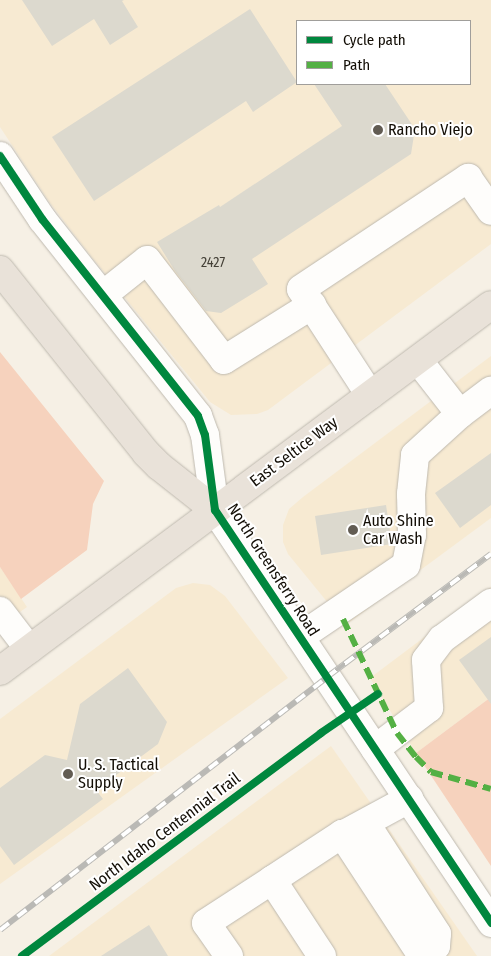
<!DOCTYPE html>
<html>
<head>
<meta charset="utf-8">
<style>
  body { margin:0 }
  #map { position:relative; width:491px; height:956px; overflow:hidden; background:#f6f0e5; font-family:"Fira Sans Condensed",sans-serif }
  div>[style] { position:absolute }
  .built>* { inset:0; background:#f7ead2 }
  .green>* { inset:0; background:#f6d2bd }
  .building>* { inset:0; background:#dcd9ce }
  .roads { filter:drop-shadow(0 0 1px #beb9af) drop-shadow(0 0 1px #beb9af) }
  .minor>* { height:28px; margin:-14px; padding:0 14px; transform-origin:14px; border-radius:14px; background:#fefdfb }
  .major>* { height:28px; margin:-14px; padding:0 14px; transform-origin:14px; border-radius:14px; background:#e9e2d9 }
  .rail>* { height:5.5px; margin-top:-2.75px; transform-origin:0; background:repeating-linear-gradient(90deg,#fff 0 11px,#bab9b5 0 22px); box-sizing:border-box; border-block:1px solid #bab9b5 }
  .quiet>* { height:6px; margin-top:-3px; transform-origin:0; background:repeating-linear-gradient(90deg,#54b044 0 12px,transparent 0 18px) }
  .cycleway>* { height:8px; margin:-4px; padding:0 4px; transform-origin:4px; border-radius:4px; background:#00873e }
  .dots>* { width:14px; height:14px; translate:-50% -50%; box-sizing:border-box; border:2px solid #fff; border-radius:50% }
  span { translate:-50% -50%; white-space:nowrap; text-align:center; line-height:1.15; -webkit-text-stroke:4px #fff; paint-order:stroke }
  .number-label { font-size:14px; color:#444037 }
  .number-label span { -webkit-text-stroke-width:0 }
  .poi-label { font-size:16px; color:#120d05 }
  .left { translate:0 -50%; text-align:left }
  .street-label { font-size:16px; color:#120d05 }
  .legend { position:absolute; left:296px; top:20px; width:175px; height:65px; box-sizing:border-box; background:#fff; border:1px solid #a09e9b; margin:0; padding:6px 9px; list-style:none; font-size:15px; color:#120d05 }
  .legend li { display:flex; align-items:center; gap:10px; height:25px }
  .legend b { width:25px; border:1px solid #a09e9b }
</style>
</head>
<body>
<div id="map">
  <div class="built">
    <i style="clip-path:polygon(evenodd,0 0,491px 0,491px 244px,268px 410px,257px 414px,231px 415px,210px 402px,90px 255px,50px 203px,0 127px,0 0,297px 21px,470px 21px,470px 84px,297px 84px,297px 21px)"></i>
    <i style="clip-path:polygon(491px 356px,491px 518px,346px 625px,288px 554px,283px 542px,283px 525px,289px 509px,303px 497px)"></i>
    <i style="clip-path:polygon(0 567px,27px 607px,0 626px)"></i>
    <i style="clip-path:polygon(193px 583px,210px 585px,225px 596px,288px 678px,0 884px,0 719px,176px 588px)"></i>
    <i style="clip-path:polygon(491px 587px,491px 697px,416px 753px,370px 678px)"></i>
    <i style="clip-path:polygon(331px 746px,477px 956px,49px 956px)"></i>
  </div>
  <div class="green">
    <i style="clip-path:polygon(0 352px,104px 481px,93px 504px,87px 550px,21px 599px,0 567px)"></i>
    <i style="clip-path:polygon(491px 697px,491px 866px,416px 753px)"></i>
  </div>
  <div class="building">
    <i style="clip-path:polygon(22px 0,124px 0,122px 1px,138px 27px,110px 45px,94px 19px,52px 46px)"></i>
    <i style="clip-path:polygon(250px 9px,297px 82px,253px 112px,246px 101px,94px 201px,52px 137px)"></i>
    <i style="clip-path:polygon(314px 84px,385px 84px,415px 129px,411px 154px,252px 259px,268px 284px,221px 313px,206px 311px,175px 271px,157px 242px,219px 205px,220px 207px,342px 126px)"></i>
    <i style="clip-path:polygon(491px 453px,491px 505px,460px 528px,435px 493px)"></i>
    <i style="clip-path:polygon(386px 505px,392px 544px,321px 555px,315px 516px)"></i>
    <i style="clip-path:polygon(491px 637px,491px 704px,459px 660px)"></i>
    <i style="clip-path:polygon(128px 668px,167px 722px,158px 744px,96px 790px,103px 799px,14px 865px,0 846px,0 788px,45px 755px,67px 760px,80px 704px)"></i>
    <i style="clip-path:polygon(149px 925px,168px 956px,101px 956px)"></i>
  </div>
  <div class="roads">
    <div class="minor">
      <i style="left:0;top:156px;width:76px;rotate:56.3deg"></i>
      <i style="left:42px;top:219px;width:251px;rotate:51.6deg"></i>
      <i style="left:198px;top:416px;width:20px;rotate:70deg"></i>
      <i style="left:205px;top:435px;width:76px;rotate:82.4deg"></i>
      <i style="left:215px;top:510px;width:497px;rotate:56.2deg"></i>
      <i style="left:103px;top:295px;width:56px;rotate:-38.5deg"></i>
      <i style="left:147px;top:260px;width:126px;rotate:52.4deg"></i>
      <i style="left:224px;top:360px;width:104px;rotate:-32deg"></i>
      <i style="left:370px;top:395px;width:126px;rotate:-123.1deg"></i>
      <i style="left:301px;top:289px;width:201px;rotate:-33.6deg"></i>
      <i style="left:468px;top:178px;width:40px;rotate:55.1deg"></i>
      <i style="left:460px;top:414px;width:39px;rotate:-37deg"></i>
      <i style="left:0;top:611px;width:48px;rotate:52.7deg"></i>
      <i style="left:300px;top:637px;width:128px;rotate:-34.2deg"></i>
      <i style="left:406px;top:565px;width:31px;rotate:-79deg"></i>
      <i style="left:412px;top:535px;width:41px;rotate:-91.4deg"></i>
      <i style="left:411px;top:494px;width:39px;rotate:-84deg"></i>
      <i style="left:415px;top:455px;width:61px;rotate:-42.3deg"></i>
      <i style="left:460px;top:414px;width:68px;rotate:-127.9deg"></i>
      <i style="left:375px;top:749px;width:68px;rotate:-37.2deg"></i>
      <i style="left:429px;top:708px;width:48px;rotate:-93.6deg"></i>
      <i style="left:426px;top:660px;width:26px;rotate:-53deg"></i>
      <i style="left:442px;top:639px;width:61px;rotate:-36.3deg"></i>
      <i style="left:359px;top:827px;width:14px;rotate:25deg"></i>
      <i style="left:372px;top:833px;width:120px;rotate:57.2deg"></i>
      <i style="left:437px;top:934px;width:12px;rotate:95deg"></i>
      <i style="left:436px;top:946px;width:16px;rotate:142deg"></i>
      <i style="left:346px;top:833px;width:72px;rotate:-28.4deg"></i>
      <i style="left:272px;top:880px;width:84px;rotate:-33.3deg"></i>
      <i style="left:342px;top:834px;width:146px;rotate:56.7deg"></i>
      <i style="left:229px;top:956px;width:40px;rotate:-124.9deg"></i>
      <i style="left:206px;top:923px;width:79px;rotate:-33.1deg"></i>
      <i style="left:272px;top:880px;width:91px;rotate:56.7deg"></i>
    </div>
    <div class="major">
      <i style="left:0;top:270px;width:234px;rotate:51.4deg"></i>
      <i style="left:146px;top:453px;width:18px;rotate:45deg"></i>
      <i style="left:159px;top:466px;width:71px;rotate:38.2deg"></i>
      <i style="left:0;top:671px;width:612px;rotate:-36.7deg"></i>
    </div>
  </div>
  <div class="rail">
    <i style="left:0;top:930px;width:413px;rotate:-37.7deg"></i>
    <i style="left:327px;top:677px;width:205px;rotate:-36.9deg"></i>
  </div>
  <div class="quiet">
    <i style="left:343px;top:619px;width:126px;rotate:64.7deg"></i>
    <i style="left:397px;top:733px;width:31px;rotate:52deg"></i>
    <i style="left:416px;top:757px;width:21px;rotate:45deg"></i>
    <i style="left:431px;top:772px;width:62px;rotate:15.8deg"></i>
  </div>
  <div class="cycleway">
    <i style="left:0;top:156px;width:76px;rotate:56.3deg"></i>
    <i style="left:42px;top:219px;width:251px;rotate:51.6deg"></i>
    <i style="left:198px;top:416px;width:20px;rotate:70deg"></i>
    <i style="left:205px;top:435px;width:76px;rotate:82.4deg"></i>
    <i style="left:215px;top:510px;width:497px;rotate:56.2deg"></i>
    <i style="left:22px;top:956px;width:373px;rotate:-36.7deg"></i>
    <i style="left:321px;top:733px;width:69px;rotate:-34.4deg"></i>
  </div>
  <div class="dots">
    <i style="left:378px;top:130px;background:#625c53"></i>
    <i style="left:353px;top:530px;background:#625c53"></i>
    <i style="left:68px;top:774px;background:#625c53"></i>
  </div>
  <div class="number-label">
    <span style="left:213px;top:263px">2427</span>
  </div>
  <div class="poi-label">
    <span class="left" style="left:388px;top:130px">Rancho Viejo</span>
    <span class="left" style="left:363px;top:530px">Auto Shine<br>Car Wash</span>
    <span class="left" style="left:78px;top:774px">U. S. Tactical<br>Supply</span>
  </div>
  <div class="street-label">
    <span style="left:294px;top:452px;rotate:-37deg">East Seltice Way</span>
    <span style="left:273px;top:570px;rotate:57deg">North Greensferry Road</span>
    <span style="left:165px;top:832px;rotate:-37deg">North Idaho Centennial Trail</span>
  </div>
  <ul class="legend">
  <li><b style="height:6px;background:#00873e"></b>Cycle path</li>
  <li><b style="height:6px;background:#54b044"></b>Path</li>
  </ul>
</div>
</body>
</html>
